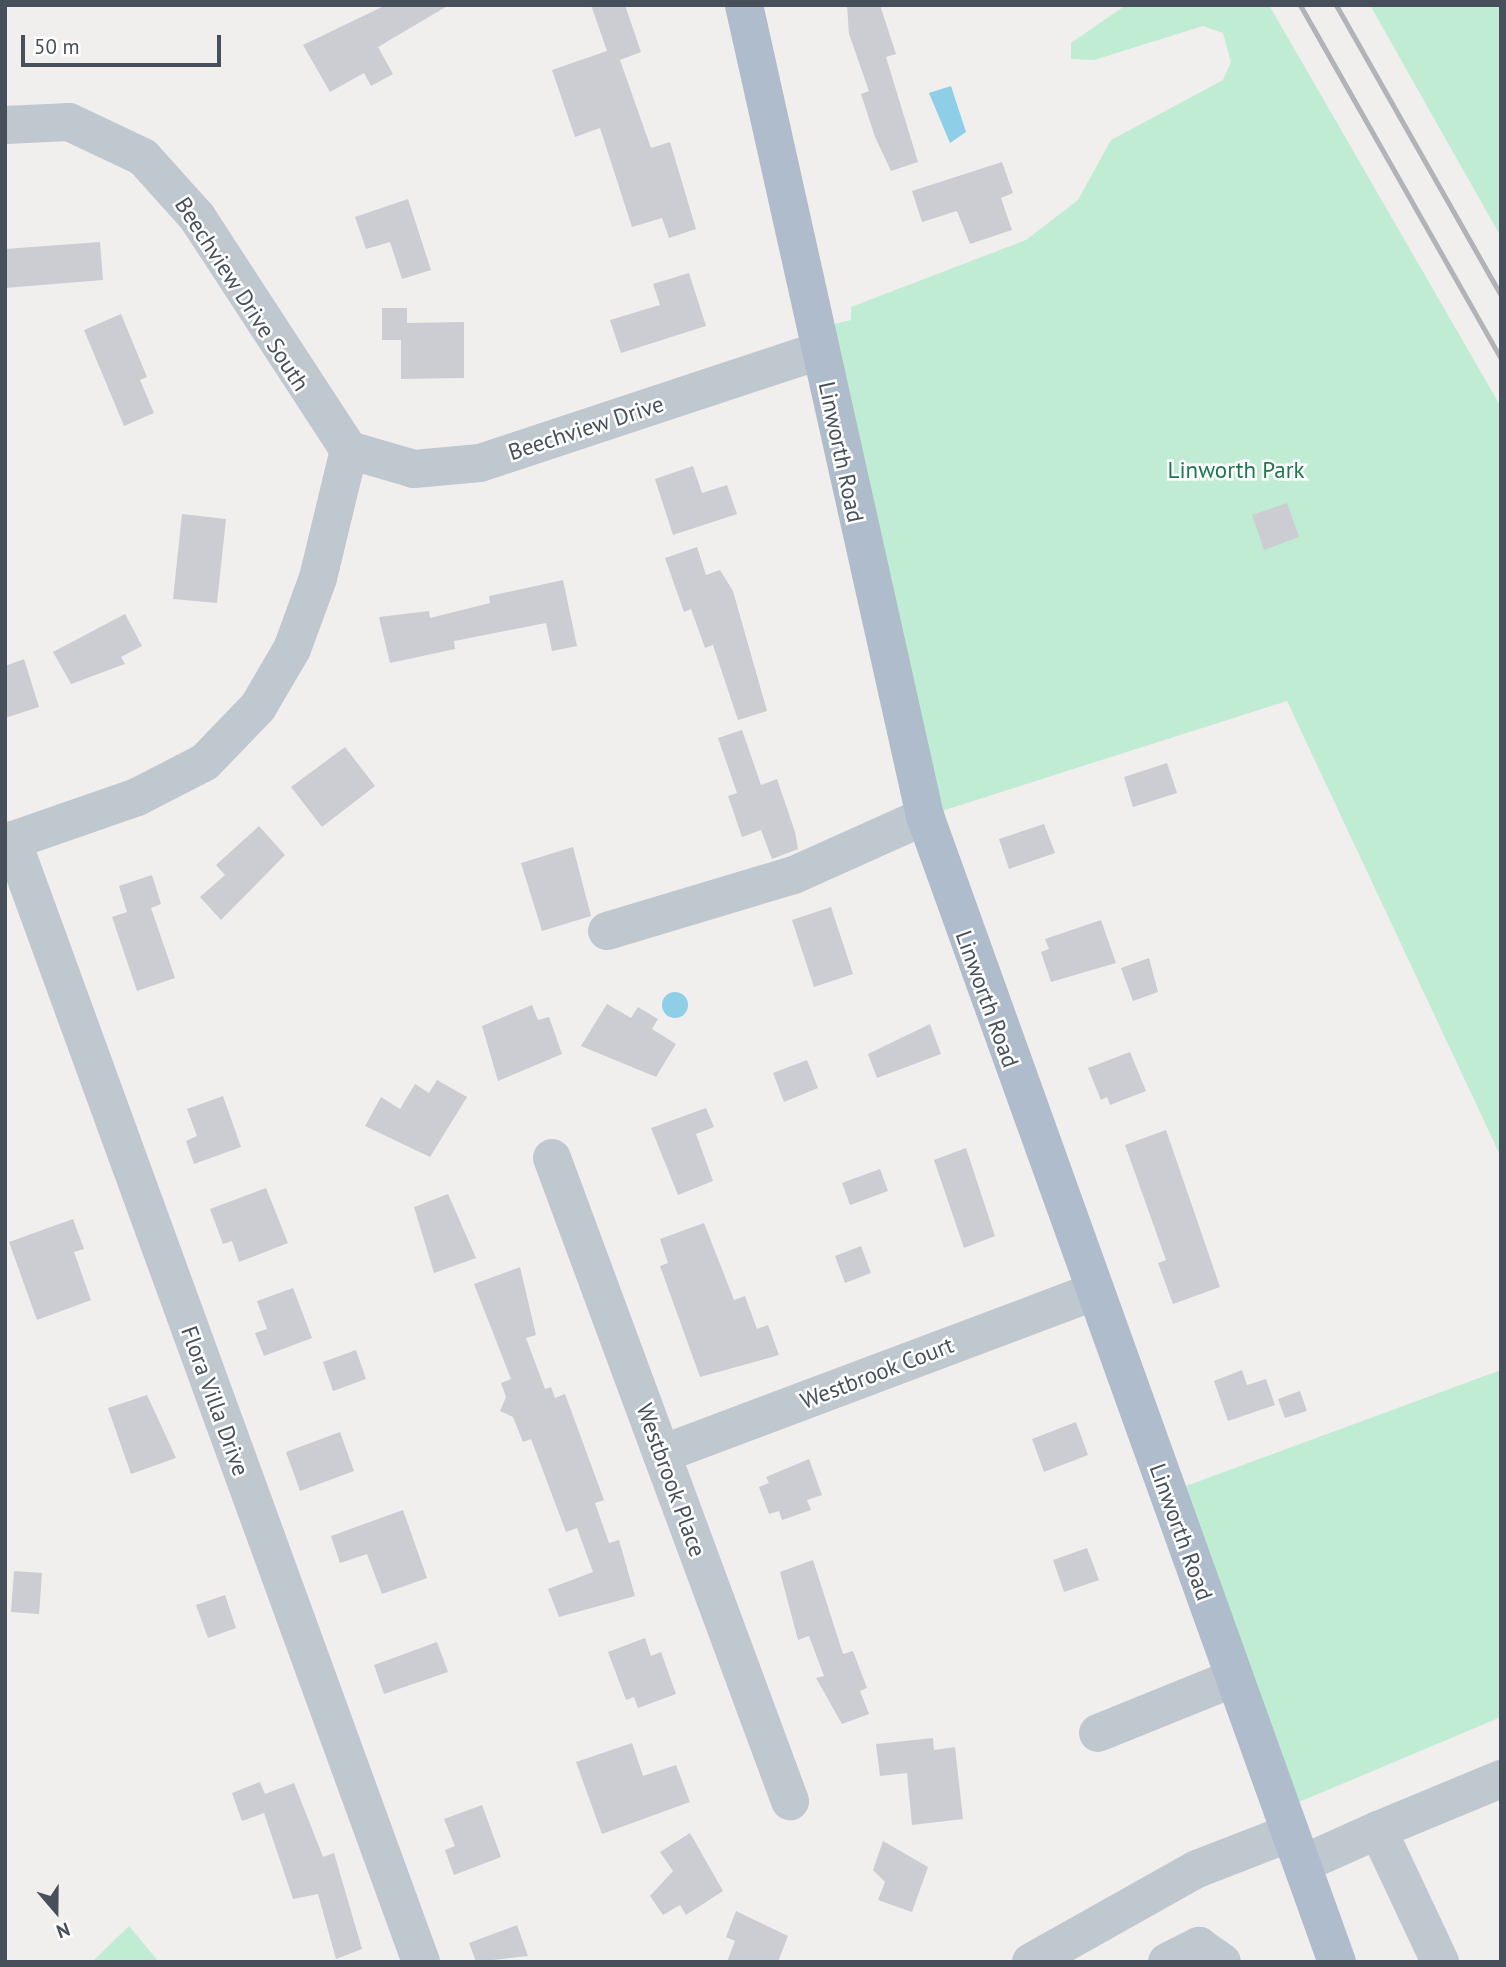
<!DOCTYPE html>
<html>
<head>
<meta charset="utf-8">
<style>
  body { margin:0 }
  #map { position:relative; width:1506px; height:1967px; overflow:hidden; background:#f1eeee; font-family:"PT Sans",sans-serif }
  div>[style] { position:absolute }
  .green>* { inset:0; background:#bfecd3 }
  .water>* { inset:0; background:#8ecee6 }
  .round { border-radius:50% }
  .building>* { inset:0; background:#cbcdd2 }
  .minor>* { height:38px; margin:-19px; padding:0 19px; transform-origin:19px; border-radius:19px; background:#bfc7cf }
  .major>* { height:38px; margin:-19px; padding:0 19px; transform-origin:19px; border-radius:19px; background:#afbccb }
  .rail>* { height:5px; margin:-2.5px; padding:0 2.5px; transform-origin:2.5px; border-radius:2.5px; background:#b1b3b8 }
  span { translate:-50% -50%; white-space:nowrap; text-align:center; line-height:1.15; -webkit-text-stroke:5px #fff; paint-order:stroke }
  .street-label { font-size:23px; color:#47505a }
  .park-label { font-size:23px; color:#1c7750 }
  .frame { position:absolute; inset:0; border:7px solid #47505a; pointer-events:none }
  .north { position:absolute; left:21px; top:1876px; width:70px; height:70px; -webkit-text-stroke:5px #fff; paint-order:stroke; rotate:160deg; font-size:19px; font-weight:700; line-height:28px; text-align:center; color:#47505a }
  .north::after { content:''; display:block; margin:auto; width:24px; height:32px; background:#47505a; clip-path:polygon(50% 0,100% 100%,50% 72%,0 100%) }
  .scale { position:absolute; left:21px; top:35px; width:200px; height:32px; box-sizing:border-box; border:4px solid #47505a; border-top:0; padding-left:9px; font-size:21px; line-height:24px; white-space:nowrap; color:#47505a; -webkit-text-stroke:5px #fff; paint-order:stroke }
</style>
</head>
<body>
<div id="map">
  <div class="green">
    <i style="clip-path:polygon(1126px 5px,1269px 5px,1501px 407px,1501px 1157px,1287px 701px,932px 814px,826px 326px,851px 320px,851px 307px,1026px 240px,1078px 200px,1111px 140px,1223px 80px,1231px 62px,1223px 33px,1203px 26px,1094px 60px,1071px 59px,1071px 43px)"></i>
    <i style="clip-path:polygon(1370px 5px,1501px 5px,1501px 237px)"></i>
    <i style="clip-path:polygon(1501px 1370px,1501px 1717px,1292px 1805px,1178px 1489px)"></i>
    <i style="clip-path:polygon(129px 1926px,159px 1962px,92px 1962px)"></i>
  </div>
  <div class="water">
    <i style="clip-path:polygon(951px 86px,966px 132px,950px 143px,929px 93px)"></i>
    <i class="round" style="left:662px;top:992px;width:26px;height:26px"></i>
  </div>
  <div class="building">
    <i style="clip-path:polygon(386px 5px,449px 5px,378px 47px,393px 74px,371px 86px,364px 73px,330px 92px,303px 45px)"></i>
    <i style="clip-path:polygon(591px 5px,625px 5px,641px 52px,620px 60px,651px 148px,670px 142px,696px 229px,669px 238px,662px 218px,632px 227px,600px 128px,575px 137px,552px 70px,607px 51px)"></i>
    <i style="clip-path:polygon(847px 5px,880px 5px,896px 54px,886px 57px,918px 162px,891px 171px,875px 137px,861px 94px,869px 91px,849px 34px)"></i>
    <i style="clip-path:polygon(1002px 162px,1013px 193px,1001px 198px,1012px 230px,970px 244px,957px 211px,922px 222px,912px 191px)"></i>
    <i style="clip-path:polygon(408px 199px,431px 270px,402px 279px,390px 242px,366px 249px,355px 217px)"></i>
    <i style="clip-path:polygon(100px 242px,103px 280px,5px 288px,5px 249px)"></i>
    <i style="clip-path:polygon(689px 273px,706px 326px,621px 353px,610px 320px,660px 305px,653px 284px)"></i>
    <i style="clip-path:polygon(382px 308px,407px 308px,407px 323px,464px 322px,464px 378px,401px 379px,401px 340px,382px 340px)"></i>
    <i style="clip-path:polygon(121px 314px,147px 377px,140px 380px,154px 413px,124px 426px,84px 330px)"></i>
    <i style="clip-path:polygon(693px 466px,702px 493px,727px 485px,737px 514px,673px 535px,655px 479px)"></i>
    <i style="clip-path:polygon(1287px 503px,1299px 537px,1264px 550px,1252px 515px)"></i>
    <i style="clip-path:polygon(182px 514px,226px 519px,217px 603px,173px 599px)"></i>
    <i style="clip-path:polygon(697px 547px,706px 575px,720px 570px,733px 591px,767px 711px,738px 720px,713px 645px,705px 648px,691px 609px,684px 612px,665px 558px)"></i>
    <i style="clip-path:polygon(563px 580px,577px 646px,552px 651px,546px 623px,454px 641px,455px 649px,390px 663px,379px 617px,429px 611px,430px 618px,490px 603px,489px 596px)"></i>
    <i style="clip-path:polygon(125px 614px,142px 646px,121px 657px,125px 664px,71px 684px,53px 652px)"></i>
    <i style="clip-path:polygon(24px 659px,39px 707px,5px 718px,5px 666px)"></i>
    <i style="clip-path:polygon(742px 730px,761px 785px,777px 779px,795px 832px,798px 849px,772px 859px,761px 830px,742px 837px,728px 796px,737px 793px,718px 738px)"></i>
    <i style="clip-path:polygon(345px 747px,375px 786px,322px 827px,291px 787px)"></i>
    <i style="clip-path:polygon(1167px 763px,1177px 793px,1133px 807px,1124px 777px)"></i>
    <i style="clip-path:polygon(1044px 824px,1055px 853px,1009px 869px,999px 839px)"></i>
    <i style="clip-path:polygon(259px 826px,285px 855px,221px 920px,200px 897px,225px 875px,216px 865px)"></i>
    <i style="clip-path:polygon(573px 847px,591px 916px,542px 931px,521px 863px)"></i>
    <i style="clip-path:polygon(152px 875px,161px 904px,151px 908px,175px 978px,137px 991px,112px 917px,127px 912px,119px 886px)"></i>
    <i style="clip-path:polygon(831px 907px,853px 974px,814px 987px,792px 920px)"></i>
    <i style="clip-path:polygon(1101px 920px,1116px 963px,1051px 982px,1041px 952px,1049px 949px,1045px 939px)"></i>
    <i style="clip-path:polygon(1149px 958px,1158px 992px,1133px 1001px,1121px 968px)"></i>
    <i style="clip-path:polygon(607px 1004px,631px 1018px,638px 1007px,658px 1019px,652px 1029px,676px 1044px,656px 1077px,581px 1046px)"></i>
    <i style="clip-path:polygon(532px 1005px,538px 1020px,549px 1017px,562px 1054px,498px 1081px,482px 1026px)"></i>
    <i style="clip-path:polygon(930px 1024px,941px 1054px,877px 1078px,868px 1054px)"></i>
    <i style="clip-path:polygon(1130px 1052px,1146px 1091px,1110px 1105px,1107px 1097px,1101px 1100px,1088px 1068px)"></i>
    <i style="clip-path:polygon(807px 1060px,818px 1088px,784px 1102px,773px 1073px)"></i>
    <i style="clip-path:polygon(437px 1080px,467px 1097px,430px 1157px,365px 1126px,381px 1097px,400px 1109px,415px 1084px,429px 1093px)"></i>
    <i style="clip-path:polygon(223px 1096px,241px 1147px,194px 1164px,186px 1141px,197px 1136px,187px 1109px)"></i>
    <i style="clip-path:polygon(706px 1108px,714px 1127px,696px 1134px,713px 1181px,678px 1195px,651px 1128px)"></i>
    <i style="clip-path:polygon(1166px 1130px,1220px 1287px,1173px 1304px,1158px 1263px,1166px 1260px,1125px 1145px)"></i>
    <i style="clip-path:polygon(966px 1148px,995px 1236px,964px 1248px,934px 1160px)"></i>
    <i style="clip-path:polygon(880px 1169px,888px 1191px,850px 1205px,842px 1183px)"></i>
    <i style="clip-path:polygon(266px 1188px,288px 1243px,239px 1262px,232px 1241px,223px 1244px,210px 1209px)"></i>
    <i style="clip-path:polygon(448px 1194px,476px 1258px,434px 1273px,414px 1207px)"></i>
    <i style="clip-path:polygon(73px 1219px,84px 1249px,74px 1252px,91px 1300px,37px 1320px,9px 1242px)"></i>
    <i style="clip-path:polygon(704px 1223px,734px 1300px,745px 1296px,757px 1329px,768px 1325px,779px 1355px,700px 1377px,660px 1266px,668px 1263px,660px 1239px)"></i>
    <i style="clip-path:polygon(861px 1246px,871px 1273px,845px 1283px,835px 1256px)"></i>
    <i style="clip-path:polygon(520px 1267px,536px 1335px,526px 1338px,545px 1389px,551px 1387px,555px 1398px,565px 1394px,604px 1500px,595px 1503px,609px 1543px,619px 1540px,635px 1596px,559px 1617px,548px 1589px,593px 1572px,577px 1528px,566px 1532px,531px 1439px,523px 1442px,513px 1417px,500px 1411px,506px 1397px,501px 1383px,511px 1379px,474px 1284px)"></i>
    <i style="clip-path:polygon(293px 1288px,312px 1338px,264px 1356px,255px 1333px,267px 1329px,257px 1301px)"></i>
    <i style="clip-path:polygon(356px 1350px,366px 1379px,333px 1391px,323px 1362px)"></i>
    <i style="clip-path:polygon(1242px 1370px,1247px 1385px,1266px 1379px,1275px 1405px,1228px 1421px,1214px 1381px)"></i>
    <i style="clip-path:polygon(1300px 1391px,1307px 1411px,1285px 1418px,1278px 1399px)"></i>
    <i style="clip-path:polygon(147px 1395px,176px 1458px,131px 1474px,108px 1408px)"></i>
    <i style="clip-path:polygon(1076px 1422px,1088px 1455px,1044px 1472px,1032px 1439px)"></i>
    <i style="clip-path:polygon(340px 1432px,354px 1471px,300px 1491px,286px 1452px)"></i>
    <i style="clip-path:polygon(809px 1459px,822px 1495px,807px 1500px,811px 1510px,782px 1520px,779px 1511px,769px 1514px,759px 1487px,769px 1483px,766px 1477px)"></i>
    <i style="clip-path:polygon(403px 1510px,427px 1578px,382px 1594px,367px 1554px,340px 1563px,331px 1536px)"></i>
    <i style="clip-path:polygon(1087px 1548px,1099px 1580px,1064px 1592px,1053px 1560px)"></i>
    <i style="clip-path:polygon(813px 1560px,843px 1654px,853px 1651px,867px 1688px,860px 1691px,869px 1714px,842px 1724px,816px 1678px,824px 1676px,809px 1636px,798px 1640px,780px 1572px)"></i>
    <i style="clip-path:polygon(14px 1571px,42px 1573px,39px 1614px,11px 1612px)"></i>
    <i style="clip-path:polygon(225px 1595px,236px 1628px,208px 1638px,196px 1605px)"></i>
    <i style="clip-path:polygon(645px 1638px,651px 1656px,661px 1652px,676px 1694px,638px 1708px,634px 1697px,626px 1700px,608px 1652px)"></i>
    <i style="clip-path:polygon(437px 1642px,448px 1672px,384px 1694px,374px 1665px)"></i>
    <i style="clip-path:polygon(933px 1738px,934px 1750px,955px 1747px,963px 1819px,912px 1825px,907px 1773px,880px 1776px,876px 1744px)"></i>
    <i style="clip-path:polygon(632px 1743px,643px 1776px,676px 1765px,690px 1802px,602px 1834px,576px 1762px)"></i>
    <i style="clip-path:polygon(260px 1782px,265px 1794px,294px 1783px,323px 1857px,334px 1853px,362px 1949px,336px 1959px,318px 1894px,293px 1899px,264px 1813px,242px 1821px,232px 1793px)"></i>
    <i style="clip-path:polygon(482px 1805px,501px 1857px,454px 1875px,445px 1850px,455px 1846px,444px 1819px)"></i>
    <i style="clip-path:polygon(690px 1833px,723px 1891px,686px 1915px,680px 1905px,663px 1915px,650px 1896px,673px 1871px,660px 1852px)"></i>
    <i style="clip-path:polygon(883px 1841px,928px 1867px,912px 1912px,878px 1900px,885px 1882px,873px 1870px)"></i>
    <i style="clip-path:polygon(736px 1911px,788px 1936px,778px 1962px,727px 1962px,735px 1941px,726px 1937px)"></i>
    <i style="clip-path:polygon(517px 1925px,528px 1956px,476px 1962px,469px 1943px)"></i>
  </div>
  <div class="minor">
    <i style="left:5px;top:125px;width:64px;rotate:-2.7deg"></i>
    <i style="left:69px;top:122px;width:82px;rotate:25.3deg"></i>
    <i style="left:143px;top:157px;width:81px;rotate:48deg"></i>
    <i style="left:197px;top:217px;width:278px;rotate:56.9deg"></i>
    <i style="left:349px;top:450px;width:68px;rotate:16.3deg"></i>
    <i style="left:414px;top:469px;width:66px;rotate:-5.2deg"></i>
    <i style="left:480px;top:463px;width:357px;rotate:-18.3deg"></i>
    <i style="left:12px;top:840px;width:1194px;rotate:69.97deg"></i>
    <i style="left:5px;top:843px;width:140px;rotate:-19.2deg"></i>
    <i style="left:137px;top:797px;width:76px;rotate:-27.2deg"></i>
    <i style="left:205px;top:762px;width:76px;rotate:-46.1deg"></i>
    <i style="left:258px;top:707px;width:67px;rotate:-59.6deg"></i>
    <i style="left:292px;top:649px;width:76px;rotate:-69.9deg"></i>
    <i style="left:318px;top:578px;width:132px;rotate:-76.4deg"></i>
    <i style="left:607px;top:931px;width:195px;rotate:-16.7deg"></i>
    <i style="left:794px;top:875px;width:144px;rotate:-24.2deg"></i>
    <i style="left:552px;top:1158px;width:686px;rotate:69.69deg"></i>
    <i style="left:662px;top:1454px;width:460px;rotate:-20.6deg"></i>
    <i style="left:1098px;top:1733px;width:147px;rotate:-22deg"></i>
    <i style="left:1378px;top:1830px;width:133px;rotate:-22.5deg"></i>
    <i style="left:1302px;top:1864px;width:83px;rotate:-24.1deg"></i>
    <i style="left:1378px;top:1830px;width:146px;rotate:64.8deg"></i>
    <i style="left:1031px;top:1962px;width:190px;rotate:-29.3deg"></i>
    <i style="left:1197px;top:1869px;width:100px;rotate:-21.2deg"></i>
    <i style="left:1167px;top:1962px;width:36px;rotate:-27deg"></i>
    <i style="left:1199px;top:1946px;width:28px;rotate:35deg"></i>
  </div>
  <div class="major">
    <i style="left:744px;top:5px;width:831px;rotate:77.42deg"></i>
    <i style="left:925px;top:816px;width:1218px;rotate:70.23deg"></i>
  </div>
  <div class="rail">
    <i style="left:1300px;top:5px;width:407px;rotate:60.4deg"></i>
    <i style="left:1336px;top:5px;width:335px;rotate:60.4deg"></i>
  </div>
  <div class="street-label">
    <span style="left:242px;top:294px;rotate:57deg">Beechview Drive South</span>
    <span style="left:586px;top:428px;rotate:-18deg">Beechview Drive</span>
    <span style="left:841px;top:452px;rotate:78deg">Linworth Road</span>
    <span style="left:987px;top:999px;rotate:70deg">Linworth Road</span>
    <span style="left:877px;top:1373px;rotate:-21deg">Westbrook Court</span>
    <span style="left:215px;top:1401px;rotate:70deg">Flora Villa Drive</span>
    <span style="left:671px;top:1480px;rotate:70deg">Westbrook Place</span>
    <span style="left:1181px;top:1532px;rotate:70deg">Linworth Road</span>
  </div>
  <div class="park-label">
    <span style="left:1236px;top:470px">Linworth Park</span>
  </div>
  <div class="frame"></div>
  <div class="north">N</div>
  <div class="scale">50 m</div>
</div>
</body>
</html>
